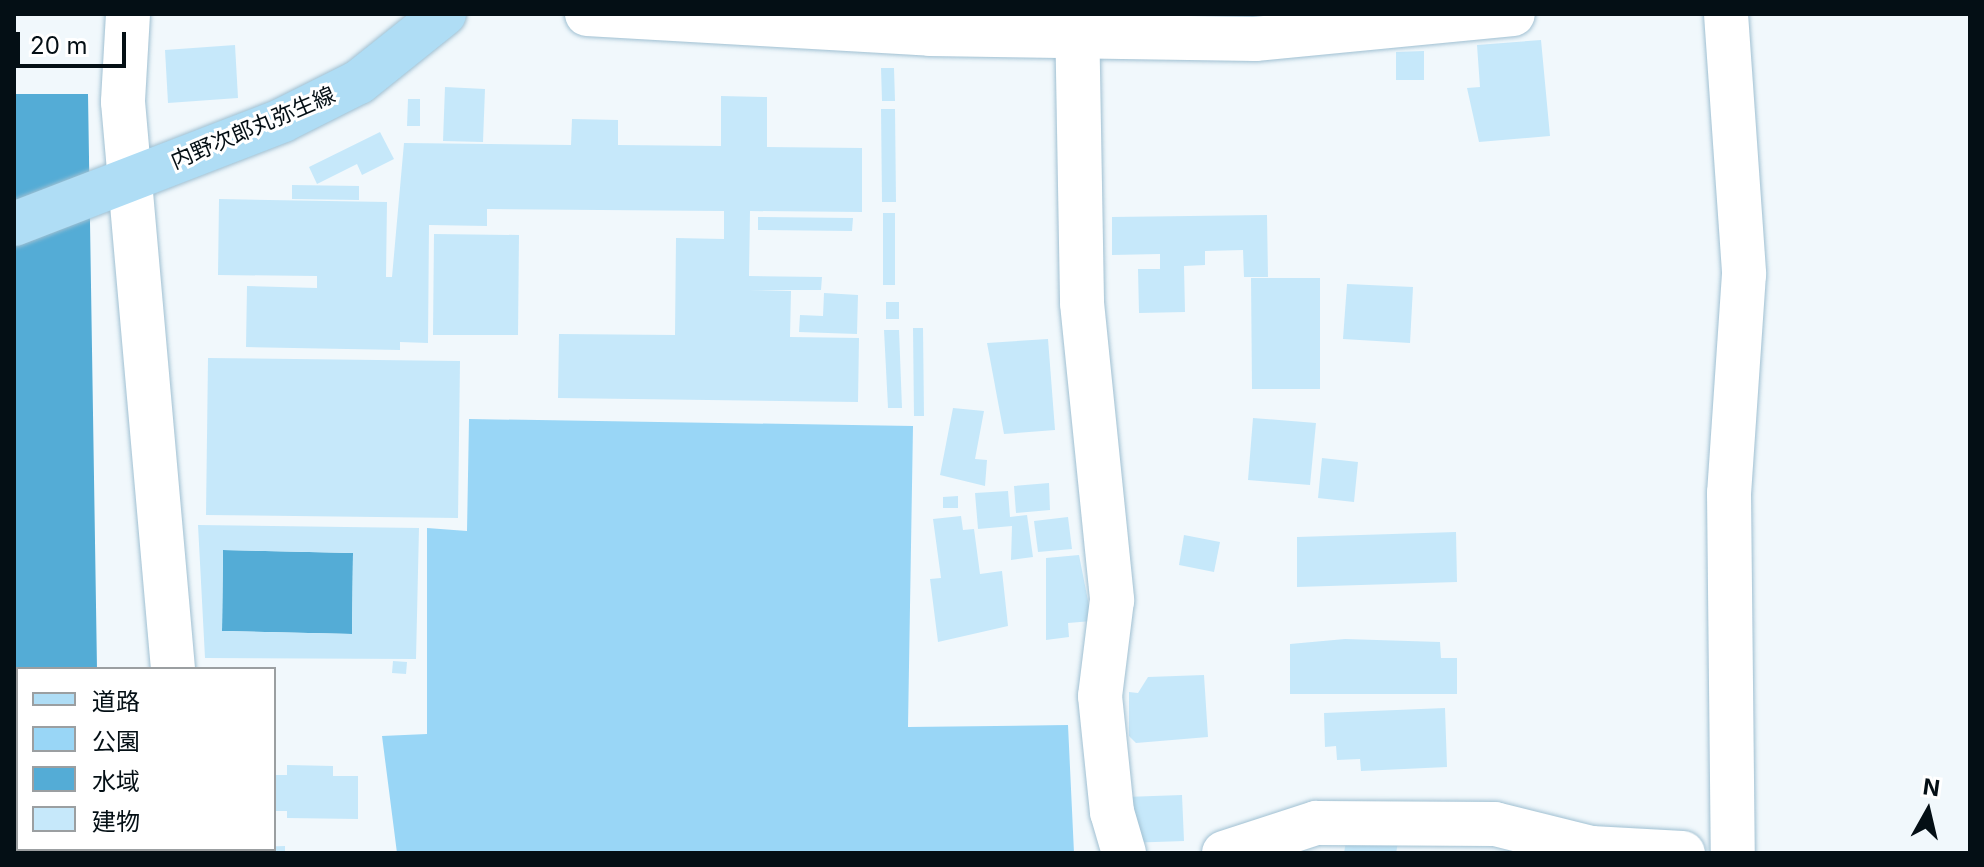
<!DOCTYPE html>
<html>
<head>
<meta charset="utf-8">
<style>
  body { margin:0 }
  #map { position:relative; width:1984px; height:867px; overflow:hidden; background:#f1f8fc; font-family:Inter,"Noto Sans JP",sans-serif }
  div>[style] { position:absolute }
  .green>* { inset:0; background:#99d6f6 }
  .water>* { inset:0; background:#54acd6 }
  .building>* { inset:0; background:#c6e8fa }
  .roads { filter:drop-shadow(0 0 2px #a0c0d2) drop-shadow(0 0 2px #a0c0d2) }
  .minor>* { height:44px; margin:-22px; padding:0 22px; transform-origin:22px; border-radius:22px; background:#fff }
  .major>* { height:44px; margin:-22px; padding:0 22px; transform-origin:22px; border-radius:22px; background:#afddf5 }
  span { translate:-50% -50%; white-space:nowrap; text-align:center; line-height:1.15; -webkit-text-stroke:6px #fff; paint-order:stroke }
  .street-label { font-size:22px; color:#040f15 }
  .frame { position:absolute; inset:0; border:16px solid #040f15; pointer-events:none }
  .legend { position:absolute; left:16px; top:667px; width:260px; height:184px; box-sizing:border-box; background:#fff; border:2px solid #9b9fa1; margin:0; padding:10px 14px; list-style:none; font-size:24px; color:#040f15 }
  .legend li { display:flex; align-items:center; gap:16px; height:40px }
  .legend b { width:40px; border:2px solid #9b9fa1 }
  .north { position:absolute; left:1888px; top:771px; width:80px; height:80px; -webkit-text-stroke:6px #fff; paint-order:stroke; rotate:8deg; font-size:22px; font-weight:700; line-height:32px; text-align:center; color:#040f15 }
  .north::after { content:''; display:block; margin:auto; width:28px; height:36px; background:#040f15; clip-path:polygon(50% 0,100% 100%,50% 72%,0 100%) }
  .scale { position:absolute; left:16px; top:32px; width:110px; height:36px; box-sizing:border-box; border:4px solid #040f15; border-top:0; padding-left:10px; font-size:24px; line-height:28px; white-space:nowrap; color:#040f15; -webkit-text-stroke:6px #fff; paint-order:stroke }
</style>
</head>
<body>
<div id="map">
  <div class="green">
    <i style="clip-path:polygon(469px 419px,913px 426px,908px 727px,1068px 725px,1074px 853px,397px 853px,382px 736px,427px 734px,427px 528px,467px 531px)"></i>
  </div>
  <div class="water">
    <i style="clip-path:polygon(14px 94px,88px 94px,97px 669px,18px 669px,18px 849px,105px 853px,14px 853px)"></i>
    <i style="clip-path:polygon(223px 550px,353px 553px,352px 634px,222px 631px)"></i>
  </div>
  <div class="building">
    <i style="clip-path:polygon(1541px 40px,1550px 136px,1479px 142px,1467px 88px,1480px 87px,1477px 45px)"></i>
    <i style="clip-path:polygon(235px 45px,238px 98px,168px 103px,165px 50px)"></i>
    <i style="clip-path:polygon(1424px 51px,1424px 80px,1396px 80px,1396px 52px)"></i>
    <i style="clip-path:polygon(881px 68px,894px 68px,895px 101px,882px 101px)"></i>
    <i style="clip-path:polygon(445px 87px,485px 89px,483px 142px,443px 141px)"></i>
    <i style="clip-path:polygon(721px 96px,767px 97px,767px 147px,862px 148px,862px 212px,750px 211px,749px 276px,822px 277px,821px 290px,749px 290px,791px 291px,790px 337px,859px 338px,858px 402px,558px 398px,559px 334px,675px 335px,676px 238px,724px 239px,724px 211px,487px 209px,487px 226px,429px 225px,428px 343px,400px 342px,400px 350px,246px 347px,247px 286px,317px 288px,317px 276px,218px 275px,219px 199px,387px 202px,386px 277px,392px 277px,404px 143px,571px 145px,572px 119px,618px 120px,618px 145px,721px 146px)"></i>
    <i style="clip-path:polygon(408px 99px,420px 99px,420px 126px,407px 126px)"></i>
    <i style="clip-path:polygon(881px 109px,895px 109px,896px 202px,882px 202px)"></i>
    <i style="clip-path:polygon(380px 132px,394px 159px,362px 175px,357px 164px,317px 184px,309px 167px)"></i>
    <i style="clip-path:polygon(292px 185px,359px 186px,359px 200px,292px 199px)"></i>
    <i style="clip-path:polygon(883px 213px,895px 213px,895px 285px,883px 285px)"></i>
    <i style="clip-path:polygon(1267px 215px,1268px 277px,1244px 277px,1243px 250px,1205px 251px,1205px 265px,1184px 266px,1185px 312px,1139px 313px,1138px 269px,1160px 269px,1160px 254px,1112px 255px,1112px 217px)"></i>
    <i style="clip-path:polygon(758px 217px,853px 218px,852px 231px,758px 230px)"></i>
    <i style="clip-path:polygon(434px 234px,519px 235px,518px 335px,433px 335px)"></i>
    <i style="clip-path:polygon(1251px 278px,1320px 278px,1320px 389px,1252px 389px)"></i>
    <i style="clip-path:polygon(1347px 284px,1413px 287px,1410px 343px,1343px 339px)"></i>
    <i style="clip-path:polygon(824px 293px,858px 295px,857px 334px,799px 332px,800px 315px,823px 316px)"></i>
    <i style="clip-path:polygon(886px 302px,899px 302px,899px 319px,886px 319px)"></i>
    <i style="clip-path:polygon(913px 328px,923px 328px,924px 416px,914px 416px)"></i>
    <i style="clip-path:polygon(884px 330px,899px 330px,902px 408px,888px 408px)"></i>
    <i style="clip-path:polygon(1048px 339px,1055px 430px,1004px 434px,987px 343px)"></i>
    <i style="clip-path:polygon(208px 358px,460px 361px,458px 518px,206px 515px)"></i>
    <i style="clip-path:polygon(953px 408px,984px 411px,975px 459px,987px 460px,985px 486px,940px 475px)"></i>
    <i style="clip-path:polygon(1253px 418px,1316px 423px,1310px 485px,1248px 480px)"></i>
    <i style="clip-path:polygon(1322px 458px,1358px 462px,1354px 502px,1318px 498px)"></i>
    <i style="clip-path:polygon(1049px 483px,1050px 510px,1016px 513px,1014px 486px)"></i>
    <i style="clip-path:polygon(1008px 491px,1010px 517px,1027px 515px,1033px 557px,1011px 560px,1012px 526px,978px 529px,975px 493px)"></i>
    <i style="clip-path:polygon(958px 496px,958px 508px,943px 508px,943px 497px)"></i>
    <i style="clip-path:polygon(961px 516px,963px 530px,974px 529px,980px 574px,1002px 571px,1008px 626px,938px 642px,930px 579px,941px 578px,933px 519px)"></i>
    <i style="clip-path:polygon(1068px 517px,1072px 549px,1038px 552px,1034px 521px)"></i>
    <i style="clip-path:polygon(evenodd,198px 525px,419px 528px,416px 659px,205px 658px,198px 525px,223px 550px,353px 553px,352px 634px,222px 631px,223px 550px)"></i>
    <i style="clip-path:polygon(1456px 532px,1457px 582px,1297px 587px,1297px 537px)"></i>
    <i style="clip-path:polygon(1184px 535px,1220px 542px,1214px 572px,1179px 565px)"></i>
    <i style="clip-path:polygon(1079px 555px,1092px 621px,1068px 623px,1069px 637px,1046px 640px,1046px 558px)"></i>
    <i style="clip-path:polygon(1345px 639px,1440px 642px,1441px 658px,1457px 658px,1457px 694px,1290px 694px,1290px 644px)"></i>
    <i style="clip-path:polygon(393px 661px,407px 662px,406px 674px,392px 673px)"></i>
    <i style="clip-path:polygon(1204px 675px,1208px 737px,1136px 743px,1129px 736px,1129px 692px,1138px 693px,1148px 677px)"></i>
    <i style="clip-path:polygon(1445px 708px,1447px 767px,1361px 771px,1360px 759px,1337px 760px,1336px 746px,1325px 747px,1324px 713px)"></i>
    <i style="clip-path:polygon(287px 765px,333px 766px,333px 776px,358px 776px,358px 819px,287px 818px,287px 811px,275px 811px,275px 775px,287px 775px)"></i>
    <i style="clip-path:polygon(1182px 795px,1184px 841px,1126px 843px,1125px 797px)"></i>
    <i style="clip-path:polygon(1347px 835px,1398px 843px,1396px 853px,1344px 853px)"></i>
    <i style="clip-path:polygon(285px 846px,285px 853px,195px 853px,195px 849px)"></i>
  </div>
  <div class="roads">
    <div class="minor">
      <i style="left:128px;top:14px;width:88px;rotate:93.3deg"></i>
      <i style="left:123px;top:102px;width:569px;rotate:84.96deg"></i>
      <i style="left:587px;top:14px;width:344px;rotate:3.3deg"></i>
      <i style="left:930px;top:34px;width:325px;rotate:0.9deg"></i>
      <i style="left:1255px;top:39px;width:259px;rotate:-5.5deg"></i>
      <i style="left:1077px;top:14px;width:289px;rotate:89deg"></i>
      <i style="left:1082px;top:303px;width:299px;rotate:84.2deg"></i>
      <i style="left:1112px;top:600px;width:97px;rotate:97.1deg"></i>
      <i style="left:1100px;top:696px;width:117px;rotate:84.1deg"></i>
      <i style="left:1112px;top:812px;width:43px;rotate:73.7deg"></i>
      <i style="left:1726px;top:14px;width:261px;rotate:86deg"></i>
      <i style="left:1744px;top:274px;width:220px;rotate:93.9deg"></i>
      <i style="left:1729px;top:493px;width:360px;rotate:89.4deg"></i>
      <i style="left:173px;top:853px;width:4px;rotate:-90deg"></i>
      <i style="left:1224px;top:853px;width:97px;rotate:-18.1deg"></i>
      <i style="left:1316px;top:823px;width:179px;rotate:0.3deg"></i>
      <i style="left:1495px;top:824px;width:99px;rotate:14deg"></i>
      <i style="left:1591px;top:848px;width:92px;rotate:3.1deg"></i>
    </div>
    <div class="major">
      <i style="left:14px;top:224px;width:288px;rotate:-21.1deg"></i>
      <i style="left:283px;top:120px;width:85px;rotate:-26.6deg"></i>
      <i style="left:359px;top:82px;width:109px;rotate:-38.7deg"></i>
    </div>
  </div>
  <div class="street-label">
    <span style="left:253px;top:128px;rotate:-23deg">内野次郎丸弥生線</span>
  </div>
  <div class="frame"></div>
  <ul class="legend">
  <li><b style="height:10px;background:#afddf5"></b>道路</li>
  <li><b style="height:22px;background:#99d6f6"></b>公園</li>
  <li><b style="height:22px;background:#54acd6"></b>水域</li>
  <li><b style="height:22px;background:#c6e8fa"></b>建物</li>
  </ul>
  <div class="north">N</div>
  <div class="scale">20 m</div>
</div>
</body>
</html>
